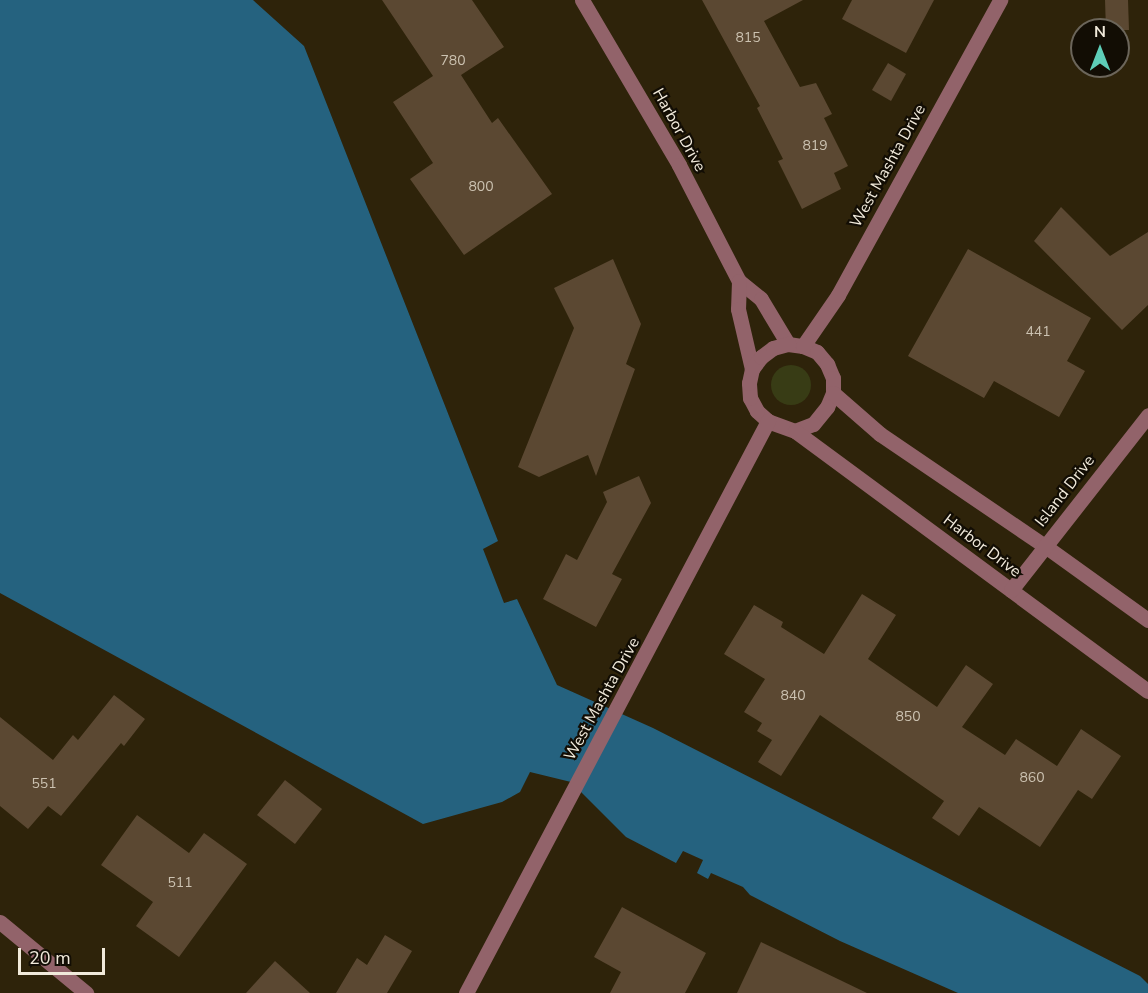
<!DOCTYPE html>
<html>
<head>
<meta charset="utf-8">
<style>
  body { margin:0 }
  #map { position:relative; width:1148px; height:993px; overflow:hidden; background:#2e230a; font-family:"Nunito Sans",sans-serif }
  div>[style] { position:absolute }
  .green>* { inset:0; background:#383c15 }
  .round { border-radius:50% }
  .water>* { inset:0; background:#25627f }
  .building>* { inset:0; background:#5b4832 }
  .minor>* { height:15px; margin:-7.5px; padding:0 7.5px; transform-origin:7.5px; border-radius:7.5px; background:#92636a }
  span { translate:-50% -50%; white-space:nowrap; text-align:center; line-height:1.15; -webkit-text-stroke:4.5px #120d04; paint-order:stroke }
  .number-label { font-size:14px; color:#ccc2b1 }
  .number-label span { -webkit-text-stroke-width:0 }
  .street-label { font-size:16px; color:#f1eadb }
  .north { position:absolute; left:1070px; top:18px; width:60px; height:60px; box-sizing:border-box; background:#120d04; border:2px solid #6b655a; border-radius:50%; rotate:0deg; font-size:16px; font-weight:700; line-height:24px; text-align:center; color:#f1eadb }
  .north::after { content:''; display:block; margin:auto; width:21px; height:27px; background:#5eceb8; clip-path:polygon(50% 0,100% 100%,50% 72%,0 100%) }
  .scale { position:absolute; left:18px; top:948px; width:87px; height:27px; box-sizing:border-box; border:3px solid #f1eadb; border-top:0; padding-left:8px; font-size:18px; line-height:21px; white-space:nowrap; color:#f1eadb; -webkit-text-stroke:4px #120d04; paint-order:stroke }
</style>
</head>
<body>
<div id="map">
  <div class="green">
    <i class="round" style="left:771px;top:365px;width:40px;height:40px"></i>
  </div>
  <div class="water">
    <i style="clip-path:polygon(0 0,253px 0,304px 46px,498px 541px,483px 549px,504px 603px,517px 599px,557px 685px,653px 728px,1140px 976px,1148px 984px,1148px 993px,958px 993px,840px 941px,750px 895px,743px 887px,711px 873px,708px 879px,697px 873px,703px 860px,683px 851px,676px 863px,626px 837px,571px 782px,530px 772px,520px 792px,502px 802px,423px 824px,0 593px)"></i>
  </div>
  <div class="building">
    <i style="clip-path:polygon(382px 0,472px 0,504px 47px,461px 75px,492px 123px,498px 118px,552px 194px,464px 255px,410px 179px,433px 163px,393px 102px,433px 76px)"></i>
    <i style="clip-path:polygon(702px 0,803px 0,764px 21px,800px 87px,816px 83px,832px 114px,824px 118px,848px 166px,834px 173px,841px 189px,802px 209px,778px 161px,783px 159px,757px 108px,760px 106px)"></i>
    <i style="clip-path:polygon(852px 0,934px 0,906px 53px,842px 19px)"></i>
    <i style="clip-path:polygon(1105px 0,1128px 0,1129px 30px,1106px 30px)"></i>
    <i style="clip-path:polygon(888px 63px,906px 74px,891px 101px,872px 90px)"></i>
    <i style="clip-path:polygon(1061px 207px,1110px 256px,1148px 232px,1148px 305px,1122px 330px,1034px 241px)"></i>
    <i style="clip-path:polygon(968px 249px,1091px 318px,1067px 361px,1085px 371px,1059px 417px,994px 381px,984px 398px,908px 356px)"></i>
    <i style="clip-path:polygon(613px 259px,641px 324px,626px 364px,635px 369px,596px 476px,588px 455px,539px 477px,518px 467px,574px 328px,554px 288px)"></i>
    <i style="clip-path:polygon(639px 476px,651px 503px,612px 574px,622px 579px,596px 627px,543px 599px,566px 554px,577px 560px,607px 502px,603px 492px)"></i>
    <i style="clip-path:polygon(862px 594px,896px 615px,868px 659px,937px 707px,966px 665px,993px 684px,962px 727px,1005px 755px,1016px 739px,1057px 766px,1081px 729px,1121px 756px,1092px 799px,1078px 790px,1040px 847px,979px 807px,959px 836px,932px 818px,944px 801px,820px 715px,781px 776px,758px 762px,772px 740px,757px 731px,762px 723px,744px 712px,765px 679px,724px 654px,754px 605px,783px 622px,781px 627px,824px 654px)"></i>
    <i style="clip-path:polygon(114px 695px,145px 719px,124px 746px,121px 743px,61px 816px,48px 806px,28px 829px,0 806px,0 717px,53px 760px,73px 735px,78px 740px)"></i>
    <i style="clip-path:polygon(285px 780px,322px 809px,295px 844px,257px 815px)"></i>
    <i style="clip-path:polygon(137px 815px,189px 853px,204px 833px,247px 864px,179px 957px,136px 926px,153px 902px,101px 865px)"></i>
    <i style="clip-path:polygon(622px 907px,706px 953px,685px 993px,610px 993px,621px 972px,594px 957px)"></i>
    <i style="clip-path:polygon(385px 935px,412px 951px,387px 993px,336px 993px,357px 958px,367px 965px)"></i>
    <i style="clip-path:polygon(761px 942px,867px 993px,737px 993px)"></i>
    <i style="clip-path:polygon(275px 961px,310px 993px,246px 993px)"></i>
  </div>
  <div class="minor">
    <i style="left:582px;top:0;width:191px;rotate:59.5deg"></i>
    <i style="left:679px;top:165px;width:131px;rotate:62.7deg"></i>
    <i style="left:739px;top:281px;width:28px;rotate:39deg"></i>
    <i style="left:761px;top:299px;width:52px;rotate:59deg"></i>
    <i style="left:739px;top:281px;width:28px;rotate:92deg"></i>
    <i style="left:738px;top:309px;width:62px;rotate:76.9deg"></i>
    <i style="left:788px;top:344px;width:15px;rotate:8deg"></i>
    <i style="left:803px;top:346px;width:15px;rotate:23deg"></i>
    <i style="left:817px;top:352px;width:16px;rotate:50deg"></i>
    <i style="left:827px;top:364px;width:15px;rotate:67deg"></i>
    <i style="left:833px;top:378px;width:15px;rotate:90deg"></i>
    <i style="left:833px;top:393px;width:15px;rotate:113deg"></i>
    <i style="left:827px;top:407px;width:22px;rotate:129deg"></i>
    <i style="left:813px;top:424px;width:19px;rotate:159deg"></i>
    <i style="left:795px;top:431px;width:29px;rotate:-160deg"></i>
    <i style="left:768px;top:421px;width:15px;rotate:-138deg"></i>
    <i style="left:757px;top:411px;width:15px;rotate:-118deg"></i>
    <i style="left:750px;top:398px;width:15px;rotate:-94deg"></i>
    <i style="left:749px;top:383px;width:14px;rotate:-78deg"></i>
    <i style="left:752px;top:369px;width:15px;rotate:-53deg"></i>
    <i style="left:761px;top:357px;width:15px;rotate:-37deg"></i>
    <i style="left:773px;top:348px;width:16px;rotate:-15deg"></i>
    <i style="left:803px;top:346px;width:62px;rotate:-55.5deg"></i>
    <i style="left:838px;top:295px;width:337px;rotate:-61.2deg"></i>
    <i style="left:833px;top:393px;width:62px;rotate:41.1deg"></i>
    <i style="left:880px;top:434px;width:199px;rotate:34.2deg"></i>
    <i style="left:1045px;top:546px;width:127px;rotate:35.7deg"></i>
    <i style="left:795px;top:431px;width:438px;rotate:36.4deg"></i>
    <i style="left:1011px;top:590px;width:222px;rotate:-51.9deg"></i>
    <i style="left:0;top:922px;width:112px;rotate:39.5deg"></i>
    <i style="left:466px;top:993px;width:647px;rotate:-62.17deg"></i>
  </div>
  <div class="number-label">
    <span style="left:748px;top:38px">815</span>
    <span style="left:453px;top:61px">780</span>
    <span style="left:815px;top:146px">819</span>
    <span style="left:481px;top:187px">800</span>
    <span style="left:1038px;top:332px">441</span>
    <span style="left:793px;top:696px">840</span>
    <span style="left:908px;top:717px">850</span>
    <span style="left:1032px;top:778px">860</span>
    <span style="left:44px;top:784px">551</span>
    <span style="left:180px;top:883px">511</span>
  </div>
  <div class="street-label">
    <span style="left:679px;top:130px;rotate:61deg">Harbor Drive</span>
    <span style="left:888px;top:166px;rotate:-61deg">West Mashta Drive</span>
    <span style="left:1065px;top:491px;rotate:-52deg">Island Drive</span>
    <span style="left:982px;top:546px;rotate:37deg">Harbor Drive</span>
    <span style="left:602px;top:699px;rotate:-61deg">West Mashta Drive</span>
  </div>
  <div class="north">N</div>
  <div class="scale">20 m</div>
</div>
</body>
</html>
